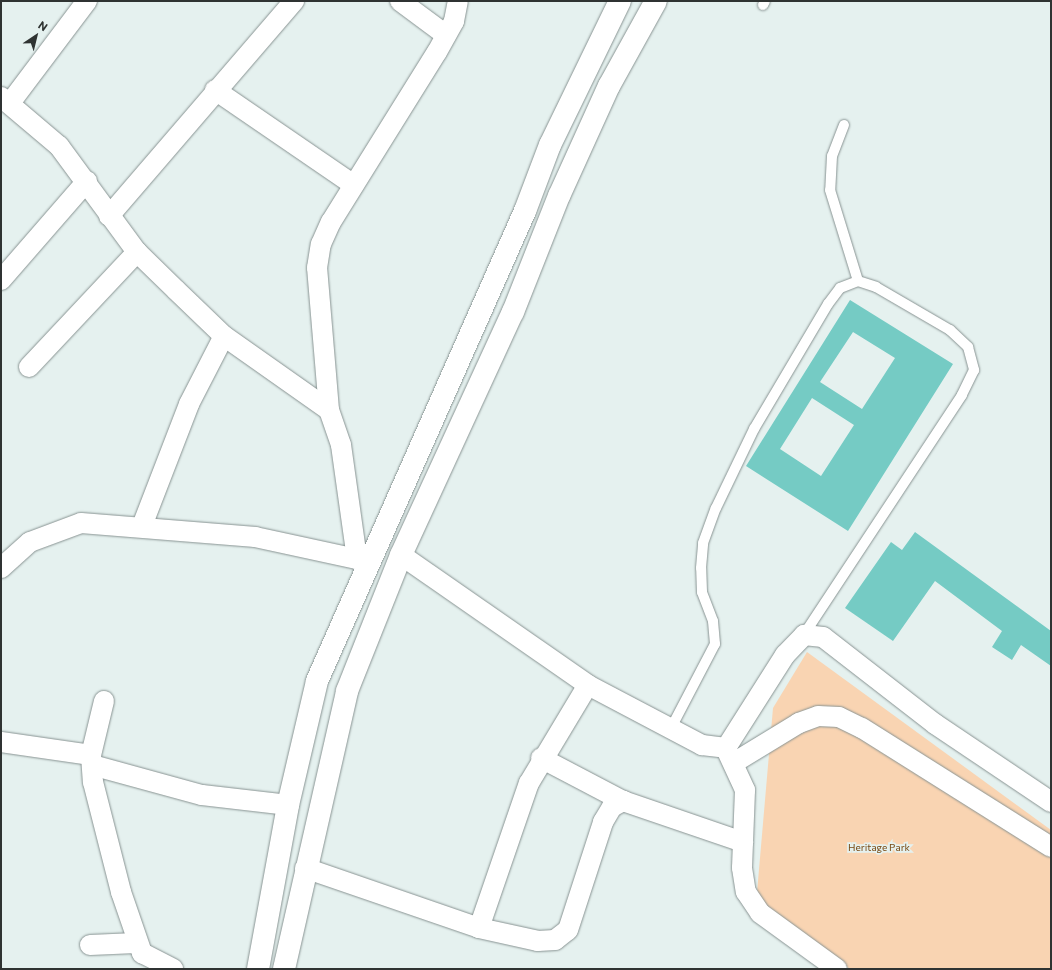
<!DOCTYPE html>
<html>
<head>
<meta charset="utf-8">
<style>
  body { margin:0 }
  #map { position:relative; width:1052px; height:970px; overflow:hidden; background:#e5f1ef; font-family:Commissioner,sans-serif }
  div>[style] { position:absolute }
  .green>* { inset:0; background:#f9d4b2 }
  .building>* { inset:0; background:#75cbc4 }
  .roads { filter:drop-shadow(0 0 1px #889392) drop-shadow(0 0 1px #889392) }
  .service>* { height:10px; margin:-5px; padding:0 5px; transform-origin:5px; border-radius:5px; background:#fff }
  .minor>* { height:20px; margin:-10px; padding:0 10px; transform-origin:10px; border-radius:10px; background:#fff }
  .primary>* { height:22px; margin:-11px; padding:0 11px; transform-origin:11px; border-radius:11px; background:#fff }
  span { translate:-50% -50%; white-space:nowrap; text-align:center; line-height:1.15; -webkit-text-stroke:3.5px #e5f1ef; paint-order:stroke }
  .park-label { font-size:10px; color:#784912 }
  .frame { position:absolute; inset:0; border:2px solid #2f3332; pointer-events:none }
  .north { position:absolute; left:16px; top:16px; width:40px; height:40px; -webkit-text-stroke:3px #e5f1ef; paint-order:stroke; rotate:35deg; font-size:11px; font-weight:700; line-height:16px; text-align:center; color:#2f3332 }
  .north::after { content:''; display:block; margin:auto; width:14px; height:18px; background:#2f3332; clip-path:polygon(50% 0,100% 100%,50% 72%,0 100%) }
</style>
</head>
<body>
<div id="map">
  <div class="green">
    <i style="clip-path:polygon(807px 652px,1051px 830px,1051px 969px,850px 969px,756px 904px,773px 708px)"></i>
  </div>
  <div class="building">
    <i style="clip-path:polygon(evenodd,850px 300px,953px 364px,848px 531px,746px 466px,850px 300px,853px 332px,895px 358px,862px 409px,820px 382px,853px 332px,850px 300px,812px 398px,854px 425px,821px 476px,780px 449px,812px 398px)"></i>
    <i style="clip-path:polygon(915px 532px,1051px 631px,1051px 666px,1021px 645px,1012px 660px,992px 647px,1002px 631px,935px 581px,893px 641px,845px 608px,891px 542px,902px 550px)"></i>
  </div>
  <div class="roads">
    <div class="service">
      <i style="left:763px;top:5px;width:4px;rotate:-63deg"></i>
      <i style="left:844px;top:125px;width:33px;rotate:111deg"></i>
      <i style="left:832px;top:156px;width:34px;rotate:93deg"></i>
      <i style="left:830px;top:190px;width:95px;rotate:72.9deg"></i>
      <i style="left:670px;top:730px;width:97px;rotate:-62.4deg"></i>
      <i style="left:715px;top:644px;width:23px;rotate:-95deg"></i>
      <i style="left:713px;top:621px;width:31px;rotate:-111deg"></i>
      <i style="left:702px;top:592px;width:24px;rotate:-92deg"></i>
      <i style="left:701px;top:568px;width:25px;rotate:-85deg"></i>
      <i style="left:703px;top:543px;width:37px;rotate:-70deg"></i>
      <i style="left:716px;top:508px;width:88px;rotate:-64.3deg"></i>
      <i style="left:754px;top:429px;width:145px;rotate:-59.4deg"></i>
      <i style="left:828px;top:304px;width:20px;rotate:-53deg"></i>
      <i style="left:840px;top:288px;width:19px;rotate:-21deg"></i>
      <i style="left:858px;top:281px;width:19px;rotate:18deg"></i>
      <i style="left:876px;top:287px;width:86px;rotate:30.2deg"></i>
      <i style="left:950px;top:330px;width:25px;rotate:43deg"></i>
      <i style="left:968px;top:347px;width:24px;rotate:75deg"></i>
      <i style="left:974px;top:370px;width:28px;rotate:116deg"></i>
      <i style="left:962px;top:395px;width:287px;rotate:123.4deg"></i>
    </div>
    <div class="minor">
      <i style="left:400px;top:1px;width:57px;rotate:36.5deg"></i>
      <i style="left:215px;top:90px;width:168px;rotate:34.4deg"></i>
      <i style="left:1px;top:97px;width:76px;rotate:40.2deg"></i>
      <i style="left:59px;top:146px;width:132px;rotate:53.7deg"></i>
      <i style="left:137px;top:252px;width:54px;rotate:44.3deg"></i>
      <i style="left:176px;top:290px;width:66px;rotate:43.8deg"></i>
      <i style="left:224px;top:336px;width:128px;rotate:35.2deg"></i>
      <i style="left:329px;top:410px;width:37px;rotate:71deg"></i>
      <i style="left:341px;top:445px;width:115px;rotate:82deg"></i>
      <i style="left:357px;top:559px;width:13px;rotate:18deg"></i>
      <i style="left:10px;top:103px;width:128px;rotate:-53deg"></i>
      <i style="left:109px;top:216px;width:284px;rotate:-49.3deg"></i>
      <i style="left:1px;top:280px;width:131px;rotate:-49deg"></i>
      <i style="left:29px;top:367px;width:158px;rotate:-46.8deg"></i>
      <i style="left:329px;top:410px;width:143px;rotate:-94.8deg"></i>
      <i style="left:317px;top:268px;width:24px;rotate:-81deg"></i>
      <i style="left:321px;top:244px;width:24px;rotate:-66deg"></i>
      <i style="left:331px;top:222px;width:200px;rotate:-58.1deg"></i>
      <i style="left:437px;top:52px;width:35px;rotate:-61deg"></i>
      <i style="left:454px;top:21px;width:20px;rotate:-79deg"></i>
      <i style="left:142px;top:526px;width:131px;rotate:-68.9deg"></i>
      <i style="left:189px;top:404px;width:76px;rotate:-62.8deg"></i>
      <i style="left:401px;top:555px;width:228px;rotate:34.8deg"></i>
      <i style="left:588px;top:685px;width:129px;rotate:27.8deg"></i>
      <i style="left:702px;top:745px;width:24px;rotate:7deg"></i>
      <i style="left:726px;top:748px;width:110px;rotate:-57.6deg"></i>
      <i style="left:785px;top:655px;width:28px;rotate:-46deg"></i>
      <i style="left:804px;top:635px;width:19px;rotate:6deg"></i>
      <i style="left:823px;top:637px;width:142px;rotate:37.8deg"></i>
      <i style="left:935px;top:724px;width:140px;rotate:33.9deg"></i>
      <i style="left:1px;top:568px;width:39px;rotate:-42deg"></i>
      <i style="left:30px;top:542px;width:54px;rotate:-20.4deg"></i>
      <i style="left:81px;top:523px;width:175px;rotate:4.6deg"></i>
      <i style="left:255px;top:537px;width:104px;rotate:12.2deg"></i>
      <i style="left:104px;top:701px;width:56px;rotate:103.5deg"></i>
      <i style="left:91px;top:755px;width:27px;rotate:86deg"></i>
      <i style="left:93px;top:782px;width:114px;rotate:75.7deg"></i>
      <i style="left:121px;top:892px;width:65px;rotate:71deg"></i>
      <i style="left:142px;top:953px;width:35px;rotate:27deg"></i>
      <i style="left:1px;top:742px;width:91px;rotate:8.2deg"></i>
      <i style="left:727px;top:751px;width:43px;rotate:65.2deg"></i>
      <i style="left:745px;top:790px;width:78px;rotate:92.2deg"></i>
      <i style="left:742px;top:868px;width:24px;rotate:81deg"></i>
      <i style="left:746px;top:892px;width:25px;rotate:56deg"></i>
      <i style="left:760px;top:913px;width:95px;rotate:36deg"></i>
      <i style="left:541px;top:758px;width:93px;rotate:27.7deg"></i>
      <i style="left:735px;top:762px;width:75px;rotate:-31.4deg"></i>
      <i style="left:799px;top:723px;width:20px;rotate:-20deg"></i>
      <i style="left:818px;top:716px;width:21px;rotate:3deg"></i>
      <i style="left:839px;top:717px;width:25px;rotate:26deg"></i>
      <i style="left:862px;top:728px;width:223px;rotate:32.2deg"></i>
      <i style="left:92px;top:765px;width:114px;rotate:15.3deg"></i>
      <i style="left:202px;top:795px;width:87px;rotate:6.6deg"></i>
      <i style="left:305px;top:868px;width:184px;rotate:19deg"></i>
      <i style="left:479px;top:928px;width:60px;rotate:12.4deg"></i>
      <i style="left:538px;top:941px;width:17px;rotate:-3deg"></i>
      <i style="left:555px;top:940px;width:16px;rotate:-38deg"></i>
      <i style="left:568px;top:930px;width:114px;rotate:-72deg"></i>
      <i style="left:603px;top:822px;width:17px;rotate:-59deg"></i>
      <i style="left:612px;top:807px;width:13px;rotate:-29deg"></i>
      <i style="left:623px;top:801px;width:127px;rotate:18.9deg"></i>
      <i style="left:479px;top:928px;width:153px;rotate:-71deg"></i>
      <i style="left:529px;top:783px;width:114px;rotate:-59deg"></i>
      <i style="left:90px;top:945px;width:46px;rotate:-2.5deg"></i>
    </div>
    <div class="primary">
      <i style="left:258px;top:969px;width:167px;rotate:-79.6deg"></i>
      <i style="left:288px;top:805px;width:127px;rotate:-76.8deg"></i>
      <i style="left:317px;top:681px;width:514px;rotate:-66.13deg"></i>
      <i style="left:525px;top:211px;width:71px;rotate:-69.3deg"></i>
      <i style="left:550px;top:145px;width:160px;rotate:-64.1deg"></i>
      <i style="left:284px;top:969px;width:285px;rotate:-77.2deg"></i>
      <i style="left:347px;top:691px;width:146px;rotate:-68.3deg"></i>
      <i style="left:401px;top:555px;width:268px;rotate:-65.3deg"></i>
      <i style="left:513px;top:312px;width:125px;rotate:-68.4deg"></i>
      <i style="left:559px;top:196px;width:121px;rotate:-65.6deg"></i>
      <i style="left:609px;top:86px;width:97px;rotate:-61.1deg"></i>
    </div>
  </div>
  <div class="park-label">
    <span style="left:879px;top:848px">Heritage Park</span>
  </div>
  <div class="frame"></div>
  <div class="north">N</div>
</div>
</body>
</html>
